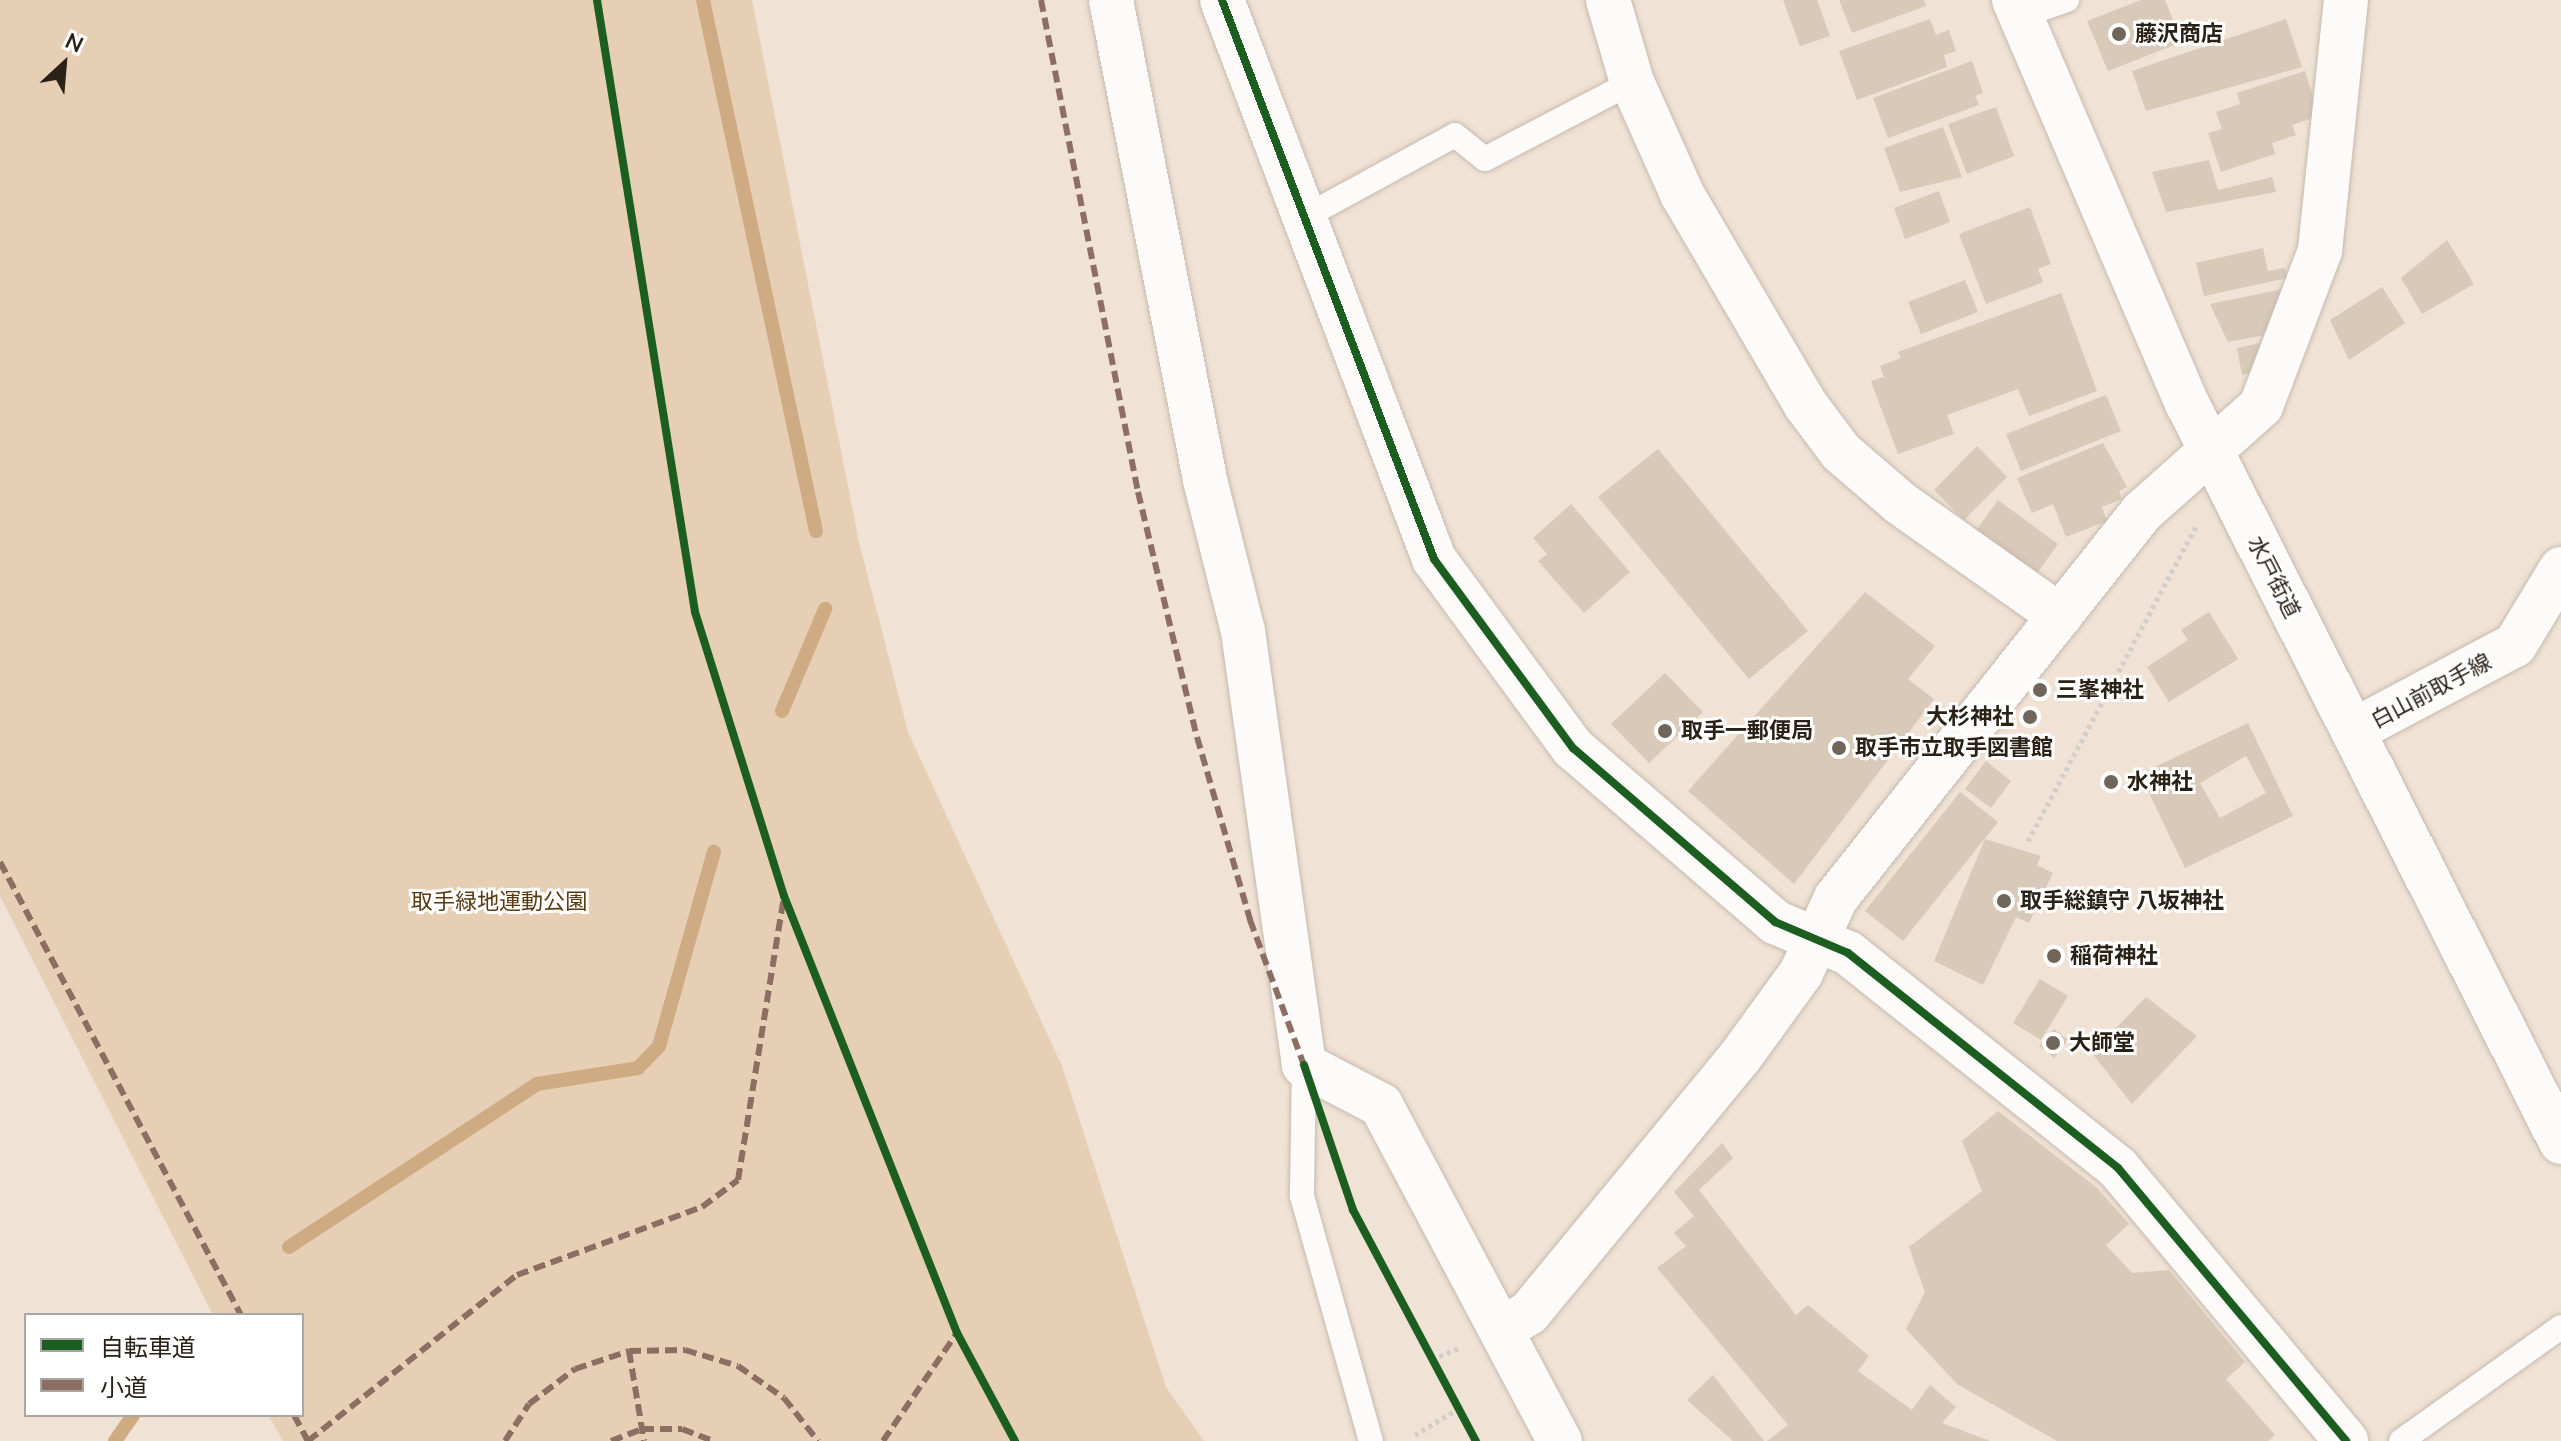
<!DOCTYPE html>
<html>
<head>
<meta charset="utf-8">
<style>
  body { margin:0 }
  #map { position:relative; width:2561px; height:1441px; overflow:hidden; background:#f0e2d4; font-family:Mulish,"Noto Sans JP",sans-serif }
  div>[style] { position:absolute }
  .green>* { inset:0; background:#e7cfb5 }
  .stream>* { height:14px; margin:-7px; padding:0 7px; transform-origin:7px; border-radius:7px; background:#ceab82 }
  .building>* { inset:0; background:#d8c9b8 }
  .path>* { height:5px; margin-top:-2.5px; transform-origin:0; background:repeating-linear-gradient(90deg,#d2ceca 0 4px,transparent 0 8px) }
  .roads { filter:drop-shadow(0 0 2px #c5baaf) drop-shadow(0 0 2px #c5baaf) }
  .service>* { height:24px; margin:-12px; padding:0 12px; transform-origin:12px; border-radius:12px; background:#fdfbf9 }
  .minor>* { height:44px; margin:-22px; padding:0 22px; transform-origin:22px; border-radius:22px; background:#fdfbf9 }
  .secondary>* { height:44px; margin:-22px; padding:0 22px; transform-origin:22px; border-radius:22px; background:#fdfbf9 }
  .primary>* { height:44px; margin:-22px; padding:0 22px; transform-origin:22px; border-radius:22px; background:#fdfbf9 }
  .quiet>* { height:6px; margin-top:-3px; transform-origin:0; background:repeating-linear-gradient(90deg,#8d6e63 0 12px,transparent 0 18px) }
  .cycleway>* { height:8px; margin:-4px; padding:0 4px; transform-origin:4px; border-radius:4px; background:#1b5e20 }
  .dots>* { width:22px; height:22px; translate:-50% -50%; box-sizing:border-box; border:4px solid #fff; border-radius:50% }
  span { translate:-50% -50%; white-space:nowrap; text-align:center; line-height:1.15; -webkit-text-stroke:6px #fff; paint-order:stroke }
  .poi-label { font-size:22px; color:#2a2117; font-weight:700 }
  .left { translate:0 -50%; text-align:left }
  .right { translate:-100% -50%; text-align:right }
  .street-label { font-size:22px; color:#2a2117 }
  .park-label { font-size:22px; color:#5a3a11 }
  .legend { position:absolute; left:24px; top:1313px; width:280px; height:104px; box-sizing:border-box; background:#fff; border:2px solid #aaa6a2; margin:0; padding:10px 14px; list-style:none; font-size:24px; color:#2a2117 }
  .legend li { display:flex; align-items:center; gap:16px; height:40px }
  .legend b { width:40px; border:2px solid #aaa6a2 }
  .north { position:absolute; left:24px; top:24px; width:80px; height:80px; -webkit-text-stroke:6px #fff; paint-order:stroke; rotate:26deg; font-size:22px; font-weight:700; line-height:32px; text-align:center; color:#2a2117 }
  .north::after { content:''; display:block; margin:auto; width:28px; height:36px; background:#2a2117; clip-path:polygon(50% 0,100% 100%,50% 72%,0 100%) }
</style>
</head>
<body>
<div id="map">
  <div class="green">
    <i style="clip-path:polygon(0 0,752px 0,859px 542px,908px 732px,1062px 1066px,1166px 1387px,1204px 1441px,283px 1441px,268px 1415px,302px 1415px,302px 1315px,213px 1315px,0 896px)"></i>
  </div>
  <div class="stream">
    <i style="left:703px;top:0;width:543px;rotate:77.99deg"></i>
    <i style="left:782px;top:711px;width:111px;rotate:-67.1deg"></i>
    <i style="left:289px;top:1247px;width:297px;rotate:-33.3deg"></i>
    <i style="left:537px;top:1084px;width:102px;rotate:-9deg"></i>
    <i style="left:638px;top:1068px;width:30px;rotate:-46deg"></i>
    <i style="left:659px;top:1046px;width:202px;rotate:-74.2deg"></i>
    <i style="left:115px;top:1441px;width:32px;rotate:-55deg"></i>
  </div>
  <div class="building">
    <i style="clip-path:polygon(1783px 0,1817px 0,1830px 36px,1800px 46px)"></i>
    <i style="clip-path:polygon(1839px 0,1924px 0,1926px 6px,1852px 33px)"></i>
    <i style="clip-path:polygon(2141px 0,2165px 0,2182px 42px,2108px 71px,2087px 21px)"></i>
    <i style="clip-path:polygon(1930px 19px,1936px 35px,1949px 30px,1956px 51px,1944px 55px,1947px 67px,1857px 100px,1839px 51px)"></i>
    <i style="clip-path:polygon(2286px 19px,2302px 67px,2146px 111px,2132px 71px)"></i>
    <i style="clip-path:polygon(1972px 61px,1983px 93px,1975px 96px,1979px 105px,1888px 138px,1873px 98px)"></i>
    <i style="clip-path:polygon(2305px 71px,2319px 116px,2292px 125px,2296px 135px,2272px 143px,2275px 154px,2221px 172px,2208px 133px,2222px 129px,2216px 112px,2240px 104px,2237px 93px)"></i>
    <i style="clip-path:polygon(1996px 107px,2014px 156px,1967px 174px,1948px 124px)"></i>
    <i style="clip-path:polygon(1943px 127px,1962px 177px,1900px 192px,1884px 148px)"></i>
    <i style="clip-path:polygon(2209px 160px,2218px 190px,2272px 177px,2276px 192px,2166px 212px,2152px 172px)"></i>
    <i style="clip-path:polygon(1939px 191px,1950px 222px,1905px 239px,1894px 208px)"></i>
    <i style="clip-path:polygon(2030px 207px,2051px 264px,2038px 269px,2043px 282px,1986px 304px,1959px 234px)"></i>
    <i style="clip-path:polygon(2447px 240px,2474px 284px,2422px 314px,2401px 278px)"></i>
    <i style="clip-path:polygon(2263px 248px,2268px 271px,2285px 268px,2287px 278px,2204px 296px,2196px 263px)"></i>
    <i style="clip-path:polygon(1965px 280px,1978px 312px,1921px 334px,1908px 302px)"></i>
    <i style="clip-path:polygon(2382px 287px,2405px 323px,2349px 360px,2330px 320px)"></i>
    <i style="clip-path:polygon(2283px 289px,2289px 308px,2273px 312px,2281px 332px,2228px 342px,2210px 304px)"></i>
    <i style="clip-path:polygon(2061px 293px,2097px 391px,2029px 416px,2018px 389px,1947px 415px,1954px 434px,1898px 454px,1871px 381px,1884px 377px,1880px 366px,1901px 358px,1898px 352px)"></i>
    <i style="clip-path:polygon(2264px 342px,2266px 370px,2242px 375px,2237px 348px)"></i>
    <i style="clip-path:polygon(2106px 395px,2121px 431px,2021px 471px,2006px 434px)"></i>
    <i style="clip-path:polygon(2103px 443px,2127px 487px,2119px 491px,2122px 499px,2102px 507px,2107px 521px,2066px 537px,2053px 504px,2032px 513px,2017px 478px)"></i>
    <i style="clip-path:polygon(1977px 446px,2007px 477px,1964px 520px,1934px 490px)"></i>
    <i style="clip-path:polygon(1658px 449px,1808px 631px,1749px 679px,1598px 497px)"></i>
    <i style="clip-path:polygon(1998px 500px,2058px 544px,2035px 576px,1975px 532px)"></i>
    <i style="clip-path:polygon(1571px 504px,1630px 572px,1584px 613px,1538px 561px,1547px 554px,1533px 538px)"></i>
    <i style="clip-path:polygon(1865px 592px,1935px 646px,1908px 679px,1934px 699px,1794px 884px,1688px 791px)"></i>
    <i style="clip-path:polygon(2209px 612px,2238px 659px,2169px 702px,2147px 667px,2188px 640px,2181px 630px)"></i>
    <i style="clip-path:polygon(1665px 673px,1703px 712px,1649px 763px,1611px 724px)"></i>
    <i style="clip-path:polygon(evenodd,2248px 723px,2293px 816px,2185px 868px,2140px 774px,2248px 723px,2246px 756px,2266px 793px,2220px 818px,2200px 783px,2246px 756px)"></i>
    <i style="clip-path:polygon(1986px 761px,2011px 781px,1991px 808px,1965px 789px)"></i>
    <i style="clip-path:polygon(1960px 792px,1998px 822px,1903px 941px,1865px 911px)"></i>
    <i style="clip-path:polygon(1985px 839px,2041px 856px,2037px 865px,2053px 873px,2029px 923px,2016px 917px,1983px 985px,1934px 961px)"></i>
    <i style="clip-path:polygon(2040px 979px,2068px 996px,2041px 1040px,2013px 1023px)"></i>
    <i style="clip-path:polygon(2146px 997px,2197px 1036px,2132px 1104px,2092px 1053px)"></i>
    <i style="clip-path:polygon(2054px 1029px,2068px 1040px,2054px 1058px,2039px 1046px)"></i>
    <i style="clip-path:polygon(1998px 1111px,2097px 1188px,2129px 1224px,2106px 1245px,2132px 1273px,2169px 1270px,2245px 1362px,2226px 1379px,2275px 1435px,2268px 1441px,2057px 1441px,1957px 1384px,1906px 1329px,1925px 1292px,1909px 1247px,1982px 1191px,1962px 1141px)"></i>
    <i style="clip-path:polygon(1722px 1143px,1733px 1158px,1699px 1190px,1796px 1315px,1808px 1305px,1869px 1356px,1858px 1371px,1912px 1410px,1930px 1385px,1956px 1407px,1942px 1423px,1990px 1441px,1767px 1441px,1788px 1425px,1657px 1268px,1686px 1246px,1674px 1233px,1694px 1216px,1674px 1192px)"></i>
    <i style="clip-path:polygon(1713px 1375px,1764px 1441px,1733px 1441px,1687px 1400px)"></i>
  </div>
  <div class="path">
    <i style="left:2028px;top:841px;width:356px;rotate:-61.9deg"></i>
    <i style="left:1432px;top:1359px;width:31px;rotate:-22deg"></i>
    <i style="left:1415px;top:1435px;width:52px;rotate:-31.5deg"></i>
  </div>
  <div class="roads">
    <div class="service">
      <i style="left:2021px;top:16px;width:49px;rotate:-19.2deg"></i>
      <i style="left:1301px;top:219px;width:175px;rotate:-28.6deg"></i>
      <i style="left:1455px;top:135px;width:38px;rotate:39deg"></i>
      <i style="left:1485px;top:159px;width:166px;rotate:-27.6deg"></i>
      <i style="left:1304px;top:1065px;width:131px;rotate:90.9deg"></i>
      <i style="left:1302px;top:1196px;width:255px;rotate:74.3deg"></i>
      <i style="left:2401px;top:1441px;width:196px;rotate:-35.5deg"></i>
    </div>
    <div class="minor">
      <i style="left:1111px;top:0;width:489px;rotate:78.9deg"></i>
      <i style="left:1205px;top:480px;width:156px;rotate:75.9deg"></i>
      <i style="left:1243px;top:631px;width:438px;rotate:82deg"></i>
      <i style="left:1304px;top:1065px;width:87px;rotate:27.5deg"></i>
      <i style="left:1381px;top:1105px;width:381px;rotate:62deg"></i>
      <i style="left:1222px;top:0;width:598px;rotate:69.23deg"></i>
      <i style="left:1434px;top:559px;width:235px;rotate:53.7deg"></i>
      <i style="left:1573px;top:748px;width:267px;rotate:40.7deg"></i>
      <i style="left:1775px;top:922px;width:79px;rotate:23deg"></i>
      <i style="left:1848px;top:953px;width:345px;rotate:38.5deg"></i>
      <i style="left:2118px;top:1168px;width:356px;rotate:50.1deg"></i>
      <i style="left:1608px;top:0;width:85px;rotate:73.7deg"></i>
      <i style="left:1632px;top:82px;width:123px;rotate:65.9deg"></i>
      <i style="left:1682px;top:194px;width:243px;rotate:59.6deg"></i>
      <i style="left:1805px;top:404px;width:60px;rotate:53.1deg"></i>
      <i style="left:1841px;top:452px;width:78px;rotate:40.8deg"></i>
      <i style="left:1900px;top:503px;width:196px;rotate:35.2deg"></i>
      <i style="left:1503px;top:1329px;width:31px;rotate:-32deg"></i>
      <i style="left:1529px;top:1313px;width:332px;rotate:-50.5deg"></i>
      <i style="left:1740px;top:1057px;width:104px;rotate:-54deg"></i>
      <i style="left:1801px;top:973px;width:83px;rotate:-65deg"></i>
      <i style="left:1836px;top:898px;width:493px;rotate:-51.6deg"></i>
      <i style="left:2142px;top:512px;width:159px;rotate:-41.7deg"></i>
      <i style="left:2261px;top:406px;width:166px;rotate:-69.2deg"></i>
      <i style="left:2320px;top:251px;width:252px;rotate:-84.1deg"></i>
    </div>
    <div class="secondary">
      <i style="left:2353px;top:731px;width:183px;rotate:-28deg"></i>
      <i style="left:2515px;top:645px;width:89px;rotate:-58.8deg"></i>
    </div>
    <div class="primary">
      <i style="left:2014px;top:0;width:441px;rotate:66.8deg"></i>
      <i style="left:2188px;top:405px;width:826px;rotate:63.16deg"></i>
    </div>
  </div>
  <div class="quiet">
    <i style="left:1041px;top:0;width:501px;rotate:78.85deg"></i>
    <i style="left:1138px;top:492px;width:252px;rotate:76.5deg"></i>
    <i style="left:1197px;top:737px;width:191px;rotate:73.8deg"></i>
    <i style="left:1250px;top:920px;width:155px;rotate:69.6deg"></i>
    <i style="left:0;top:862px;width:513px;rotate:61.99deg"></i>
    <i style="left:629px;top:1351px;width:91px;rotate:80.5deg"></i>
    <i style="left:294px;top:1415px;width:30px;rotate:62deg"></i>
    <i style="left:308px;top:1441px;width:267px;rotate:-38.5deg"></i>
    <i style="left:517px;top:1275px;width:197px;rotate:-20.2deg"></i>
    <i style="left:702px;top:1207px;width:45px;rotate:-36.9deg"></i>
    <i style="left:738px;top:1180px;width:282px;rotate:-80.8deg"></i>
    <i style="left:505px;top:1441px;width:44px;rotate:-57deg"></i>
    <i style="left:529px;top:1404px;width:58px;rotate:-37.3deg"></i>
    <i style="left:575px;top:1369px;width:57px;rotate:-18.4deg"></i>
    <i style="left:629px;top:1351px;width:56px;rotate:-1deg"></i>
    <i style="left:685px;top:1350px;width:55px;rotate:16.8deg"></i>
    <i style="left:738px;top:1366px;width:56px;rotate:34.8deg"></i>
    <i style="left:784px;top:1398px;width:55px;rotate:51.7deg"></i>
    <i style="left:611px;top:1441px;width:33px;rotate:-21deg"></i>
    <i style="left:642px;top:1429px;width:40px"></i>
    <i style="left:682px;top:1429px;width:33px;rotate:21deg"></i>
    <i style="left:883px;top:1441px;width:131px;rotate:-55.6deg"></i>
  </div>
  <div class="cycleway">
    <i style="left:597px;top:0;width:620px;rotate:80.9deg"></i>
    <i style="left:695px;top:612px;width:298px;rotate:72.6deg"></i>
    <i style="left:784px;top:896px;width:470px;rotate:68.4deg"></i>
    <i style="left:957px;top:1333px;width:123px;rotate:61.8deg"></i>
    <i style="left:1222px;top:0;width:598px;rotate:69.23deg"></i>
    <i style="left:1434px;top:559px;width:235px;rotate:53.7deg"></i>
    <i style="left:1573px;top:748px;width:267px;rotate:40.7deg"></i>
    <i style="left:1775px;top:922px;width:79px;rotate:23deg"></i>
    <i style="left:1848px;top:953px;width:345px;rotate:38.5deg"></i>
    <i style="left:2118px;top:1168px;width:356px;rotate:50.1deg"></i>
    <i style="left:1304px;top:1065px;width:153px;rotate:71.3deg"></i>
    <i style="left:1353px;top:1210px;width:262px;rotate:62deg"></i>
  </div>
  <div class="dots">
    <i style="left:2119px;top:34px;background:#6f6559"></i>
    <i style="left:2040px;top:690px;background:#6f6559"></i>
    <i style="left:2030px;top:717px;background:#6f6559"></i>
    <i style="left:1665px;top:731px;background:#6f6559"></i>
    <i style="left:1839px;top:748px;background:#6f6559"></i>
    <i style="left:2111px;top:782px;background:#6f6559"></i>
    <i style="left:2004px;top:901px;background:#6f6559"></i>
    <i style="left:2054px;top:956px;background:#6f6559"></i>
    <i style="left:2053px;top:1043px;background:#6f6559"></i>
  </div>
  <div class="poi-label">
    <span class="left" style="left:2135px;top:34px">藤沢商店</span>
    <span class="left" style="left:2056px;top:690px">三峯神社</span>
    <span class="right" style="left:2014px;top:717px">大杉神社</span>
    <span class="left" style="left:1681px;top:731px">取手一郵便局</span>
    <span class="left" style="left:1855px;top:748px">取手市立取手図書館</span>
    <span class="left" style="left:2127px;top:782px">水神社</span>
    <span class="left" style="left:2020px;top:901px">取手総鎮守 八坂神社</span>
    <span class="left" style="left:2070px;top:956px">稲荷神社</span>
    <span class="left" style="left:2069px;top:1043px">大師堂</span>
  </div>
  <div class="street-label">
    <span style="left:2274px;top:577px;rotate:63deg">水戸街道</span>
    <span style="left:2431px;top:691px;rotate:-28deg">白山前取手線</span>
  </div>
  <div class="park-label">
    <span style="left:499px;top:902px">取手緑地運動公園</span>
  </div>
  <ul class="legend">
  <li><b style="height:10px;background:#1b5e20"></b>自転車道</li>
  <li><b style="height:10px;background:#8d6e63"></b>小道</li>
  </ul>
  <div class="north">N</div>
</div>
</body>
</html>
